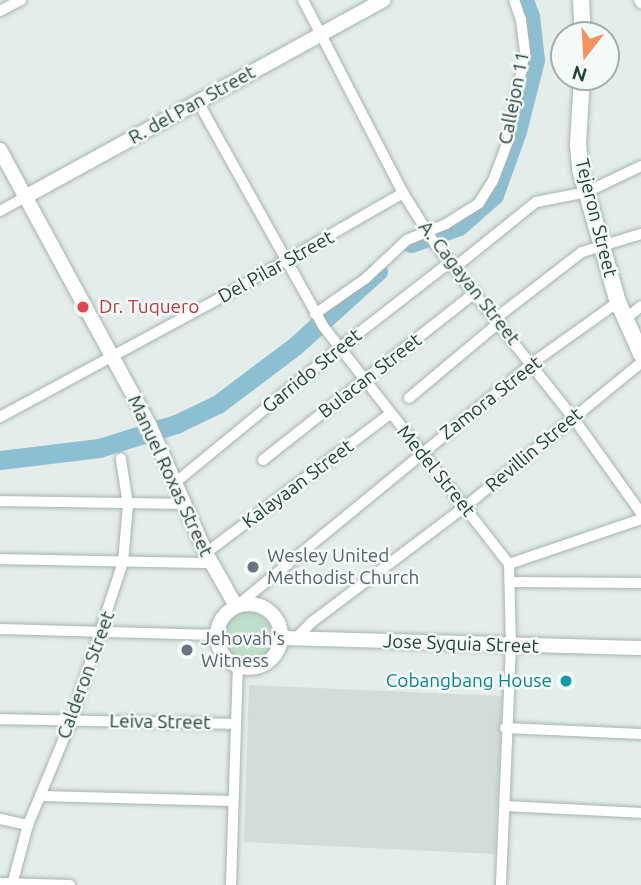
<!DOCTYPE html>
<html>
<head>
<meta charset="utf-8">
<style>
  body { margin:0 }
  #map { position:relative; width:641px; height:885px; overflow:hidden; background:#e4edea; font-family:Ubuntu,sans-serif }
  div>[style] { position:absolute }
  .built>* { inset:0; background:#d2ddd9 }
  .green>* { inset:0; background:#bddeca }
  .round { border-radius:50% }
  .river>* { height:19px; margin:-9.5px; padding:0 9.5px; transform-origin:9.5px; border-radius:9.5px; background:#8cbfd2 }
  .roads { filter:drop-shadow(0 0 2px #a6b5b2) drop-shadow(0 0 2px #a6b5b2) }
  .minor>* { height:10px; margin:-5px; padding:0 5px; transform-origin:5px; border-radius:5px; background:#fff }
  .tertiary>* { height:14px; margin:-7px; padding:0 7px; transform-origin:7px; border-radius:7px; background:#fff }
  .tertiary>.ring { margin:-7px; padding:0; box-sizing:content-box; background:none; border:14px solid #fff; border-radius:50% }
  .secondary>* { height:16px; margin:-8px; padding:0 8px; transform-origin:8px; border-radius:8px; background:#fff }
  .dots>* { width:19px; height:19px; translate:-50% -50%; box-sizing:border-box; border:4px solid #f4faf7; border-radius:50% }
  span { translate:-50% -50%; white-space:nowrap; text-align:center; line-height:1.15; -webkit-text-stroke:5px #f4faf7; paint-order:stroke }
  .street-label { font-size:19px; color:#233f3b }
  .health-label { font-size:19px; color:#be3a42 }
  .left { translate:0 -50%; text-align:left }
  .worship-label { font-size:19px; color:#5b616d }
  .culture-label { font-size:19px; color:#0d838f }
  .right { translate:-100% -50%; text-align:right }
  .north { position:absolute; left:550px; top:21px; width:70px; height:70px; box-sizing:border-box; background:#f4faf7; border:2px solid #a0afac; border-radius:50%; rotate:197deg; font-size:19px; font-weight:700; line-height:28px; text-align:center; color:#233f3b }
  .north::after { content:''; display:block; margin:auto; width:24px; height:32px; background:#f2935d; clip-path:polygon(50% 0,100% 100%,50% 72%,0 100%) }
</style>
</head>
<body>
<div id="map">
  <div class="built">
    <i style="clip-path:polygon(249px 685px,502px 696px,495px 854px,244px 842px)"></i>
  </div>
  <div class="green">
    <i class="round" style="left:223px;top:612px;width:50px;height:50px"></i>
  </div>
  <div class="river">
    <i style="left:411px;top:243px;width:51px;rotate:-19.5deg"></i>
    <i style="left:459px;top:226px;width:47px;rotate:-41.5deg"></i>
    <i style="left:494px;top:195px;width:68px;rotate:-70.2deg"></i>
    <i style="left:517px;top:131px;width:73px;rotate:-75.8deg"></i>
    <i style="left:535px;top:60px;width:44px;rotate:-96.5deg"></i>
    <i style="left:530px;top:16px;width:17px;rotate:-111deg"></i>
    <i style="left:0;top:460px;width:100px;rotate:-6.9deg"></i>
    <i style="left:99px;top:448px;width:81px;rotate:-17.3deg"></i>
    <i style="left:176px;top:424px;width:47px;rotate:-25.5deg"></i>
    <i style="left:218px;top:404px;width:96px;rotate:-37deg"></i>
    <i style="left:295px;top:346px;width:112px;rotate:-42.1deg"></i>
  </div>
  <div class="roads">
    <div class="minor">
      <i style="left:303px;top:0;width:217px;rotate:62.6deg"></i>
      <i style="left:403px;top:193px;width:60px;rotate:57.9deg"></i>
      <i style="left:435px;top:244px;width:223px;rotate:51.5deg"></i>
      <i style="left:574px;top:419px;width:115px;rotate:54.5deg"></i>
      <i style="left:639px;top:0;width:4px;rotate:56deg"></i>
      <i style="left:0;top:11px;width:24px;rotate:-28deg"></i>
      <i style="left:198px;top:102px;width:257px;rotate:60.8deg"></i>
      <i style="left:323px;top:326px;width:302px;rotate:52deg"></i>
      <i style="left:509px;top:564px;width:81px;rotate:88.6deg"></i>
      <i style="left:511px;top:645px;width:240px;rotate:92.4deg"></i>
      <i style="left:0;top:211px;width:29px;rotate:-29deg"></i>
      <i style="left:454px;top:268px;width:105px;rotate:-38.8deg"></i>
      <i style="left:536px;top:202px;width:52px;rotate:-11.1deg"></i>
      <i style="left:587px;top:192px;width:60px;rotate:-25.7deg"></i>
      <i style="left:315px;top:314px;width:61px;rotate:-35deg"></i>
      <i style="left:365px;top:279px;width:57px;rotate:-42.9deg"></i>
      <i style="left:407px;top:240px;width:42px;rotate:-22.3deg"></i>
      <i style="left:446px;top:224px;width:39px;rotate:-32deg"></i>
      <i style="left:479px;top:203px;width:26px;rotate:-58deg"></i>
      <i style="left:493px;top:181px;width:43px;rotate:-69.4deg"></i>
      <i style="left:508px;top:141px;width:91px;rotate:-79.2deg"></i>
      <i style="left:525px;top:52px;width:32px;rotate:-97deg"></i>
      <i style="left:521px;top:20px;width:21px;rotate:-109deg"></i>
      <i style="left:496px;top:318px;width:108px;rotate:-37.5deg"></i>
      <i style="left:582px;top:252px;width:62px;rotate:-17deg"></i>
      <i style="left:624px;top:320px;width:22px;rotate:-39deg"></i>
      <i style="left:409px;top:398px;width:119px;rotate:-39.9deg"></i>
      <i style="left:0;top:417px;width:260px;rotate:-28.4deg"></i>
      <i style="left:229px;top:293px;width:201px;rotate:-29.9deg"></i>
      <i style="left:263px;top:460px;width:271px;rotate:-38.3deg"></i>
      <i style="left:176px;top:482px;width:210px;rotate:-39.4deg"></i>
      <i style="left:338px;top:349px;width:142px;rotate:-37.8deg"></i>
      <i style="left:0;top:501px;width:185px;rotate:0.9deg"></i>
      <i style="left:206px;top:553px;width:231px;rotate:-37.1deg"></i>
      <i style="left:0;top:559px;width:211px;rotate:1.1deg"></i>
      <i style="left:509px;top:564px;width:139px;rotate:-18.8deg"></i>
      <i style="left:511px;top:582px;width:130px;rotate:0.4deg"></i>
      <i style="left:238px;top:605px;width:379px;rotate:-39.4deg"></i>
      <i style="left:531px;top:364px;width:107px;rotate:-35.5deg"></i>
      <i style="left:0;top:629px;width:216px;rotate:1.6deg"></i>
      <i style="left:295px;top:639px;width:24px;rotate:-45deg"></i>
      <i style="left:312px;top:622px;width:193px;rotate:-37deg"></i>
      <i style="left:466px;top:506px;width:226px;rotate:-39.3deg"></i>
      <i style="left:0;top:719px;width:236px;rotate:1.2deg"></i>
      <i style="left:505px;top:728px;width:136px;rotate:2.5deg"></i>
      <i style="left:40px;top:796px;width:193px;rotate:1.5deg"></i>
      <i style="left:505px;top:806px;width:136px;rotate:2.9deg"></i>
      <i style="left:0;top:819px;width:29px;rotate:12deg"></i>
      <i style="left:0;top:883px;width:70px;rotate:1.6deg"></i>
      <i style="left:12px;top:885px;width:62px;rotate:-75.1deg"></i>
      <i style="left:28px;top:825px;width:113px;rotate:-67.5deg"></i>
      <i style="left:71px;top:721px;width:167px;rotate:-71.9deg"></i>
      <i style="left:123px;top:562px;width:57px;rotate:-85deg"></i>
      <i style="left:128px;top:505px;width:47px;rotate:-98.7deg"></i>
      <i style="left:231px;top:885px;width:219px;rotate:-88.2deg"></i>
    </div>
    <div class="tertiary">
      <i style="left:0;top:150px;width:314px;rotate:61.5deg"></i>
      <i style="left:150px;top:426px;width:139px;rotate:66.2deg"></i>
      <i style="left:206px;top:553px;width:61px;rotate:60.5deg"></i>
      <i style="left:25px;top:197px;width:409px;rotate:-28.8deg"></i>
      <i class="ring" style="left:217px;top:604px;width:50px;height:50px"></i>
      <i style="left:281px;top:638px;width:360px;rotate:1.6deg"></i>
    </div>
    <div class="secondary">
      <i style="left:581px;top:0;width:35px;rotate:87deg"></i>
      <i style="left:582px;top:77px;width:67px;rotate:93.4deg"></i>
      <i style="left:578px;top:144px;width:25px;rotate:85deg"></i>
      <i style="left:580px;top:169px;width:138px;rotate:74.1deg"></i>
      <i style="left:618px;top:302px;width:57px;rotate:66.1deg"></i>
    </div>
  </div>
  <div class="dots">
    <i style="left:83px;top:307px;background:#e0444e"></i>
    <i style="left:253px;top:567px;background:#6b7280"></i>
    <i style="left:187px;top:650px;background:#6b7280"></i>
    <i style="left:566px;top:681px;background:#0f9aa8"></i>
  </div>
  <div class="street-label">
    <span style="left:514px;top:98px;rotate:-79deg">Callejon 11</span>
    <span style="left:192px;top:105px;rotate:-29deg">R. del Pan Street</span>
    <span style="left:596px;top:218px;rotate:76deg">Tejeron Street</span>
    <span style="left:276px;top:267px;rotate:-29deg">Del Pilar Street</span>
    <span style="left:469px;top:283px;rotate:52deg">A. Cagayan Street</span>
    <span style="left:312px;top:371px;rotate:-39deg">Garrido Street</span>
    <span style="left:370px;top:376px;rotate:-38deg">Bulacan Street</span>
    <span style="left:491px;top:398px;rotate:-38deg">Zamora Street</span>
    <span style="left:534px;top:450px;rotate:-40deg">Revillin Street</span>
    <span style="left:436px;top:471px;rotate:51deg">Medel Street</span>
    <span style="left:170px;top:476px;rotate:65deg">Manuel Roxas Street</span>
    <span style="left:298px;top:484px;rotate:-37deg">Kalayaan Street</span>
    <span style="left:461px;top:644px;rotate:2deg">Jose Syquia Street</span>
    <span style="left:86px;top:675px;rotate:-70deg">Calderon Street</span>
    <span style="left:160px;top:722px;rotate:1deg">Leiva Street</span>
  </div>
  <div class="health-label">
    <span class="left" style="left:99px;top:307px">Dr. Tuquero</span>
  </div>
  <div class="worship-label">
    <span class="left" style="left:267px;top:567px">Wesley United<br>Methodist Church</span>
    <span class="left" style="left:201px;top:650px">Jehovah's<br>Witness</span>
  </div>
  <div class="culture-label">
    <span class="right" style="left:552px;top:681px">Cobangbang House</span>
  </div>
  <div class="north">N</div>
</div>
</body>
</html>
